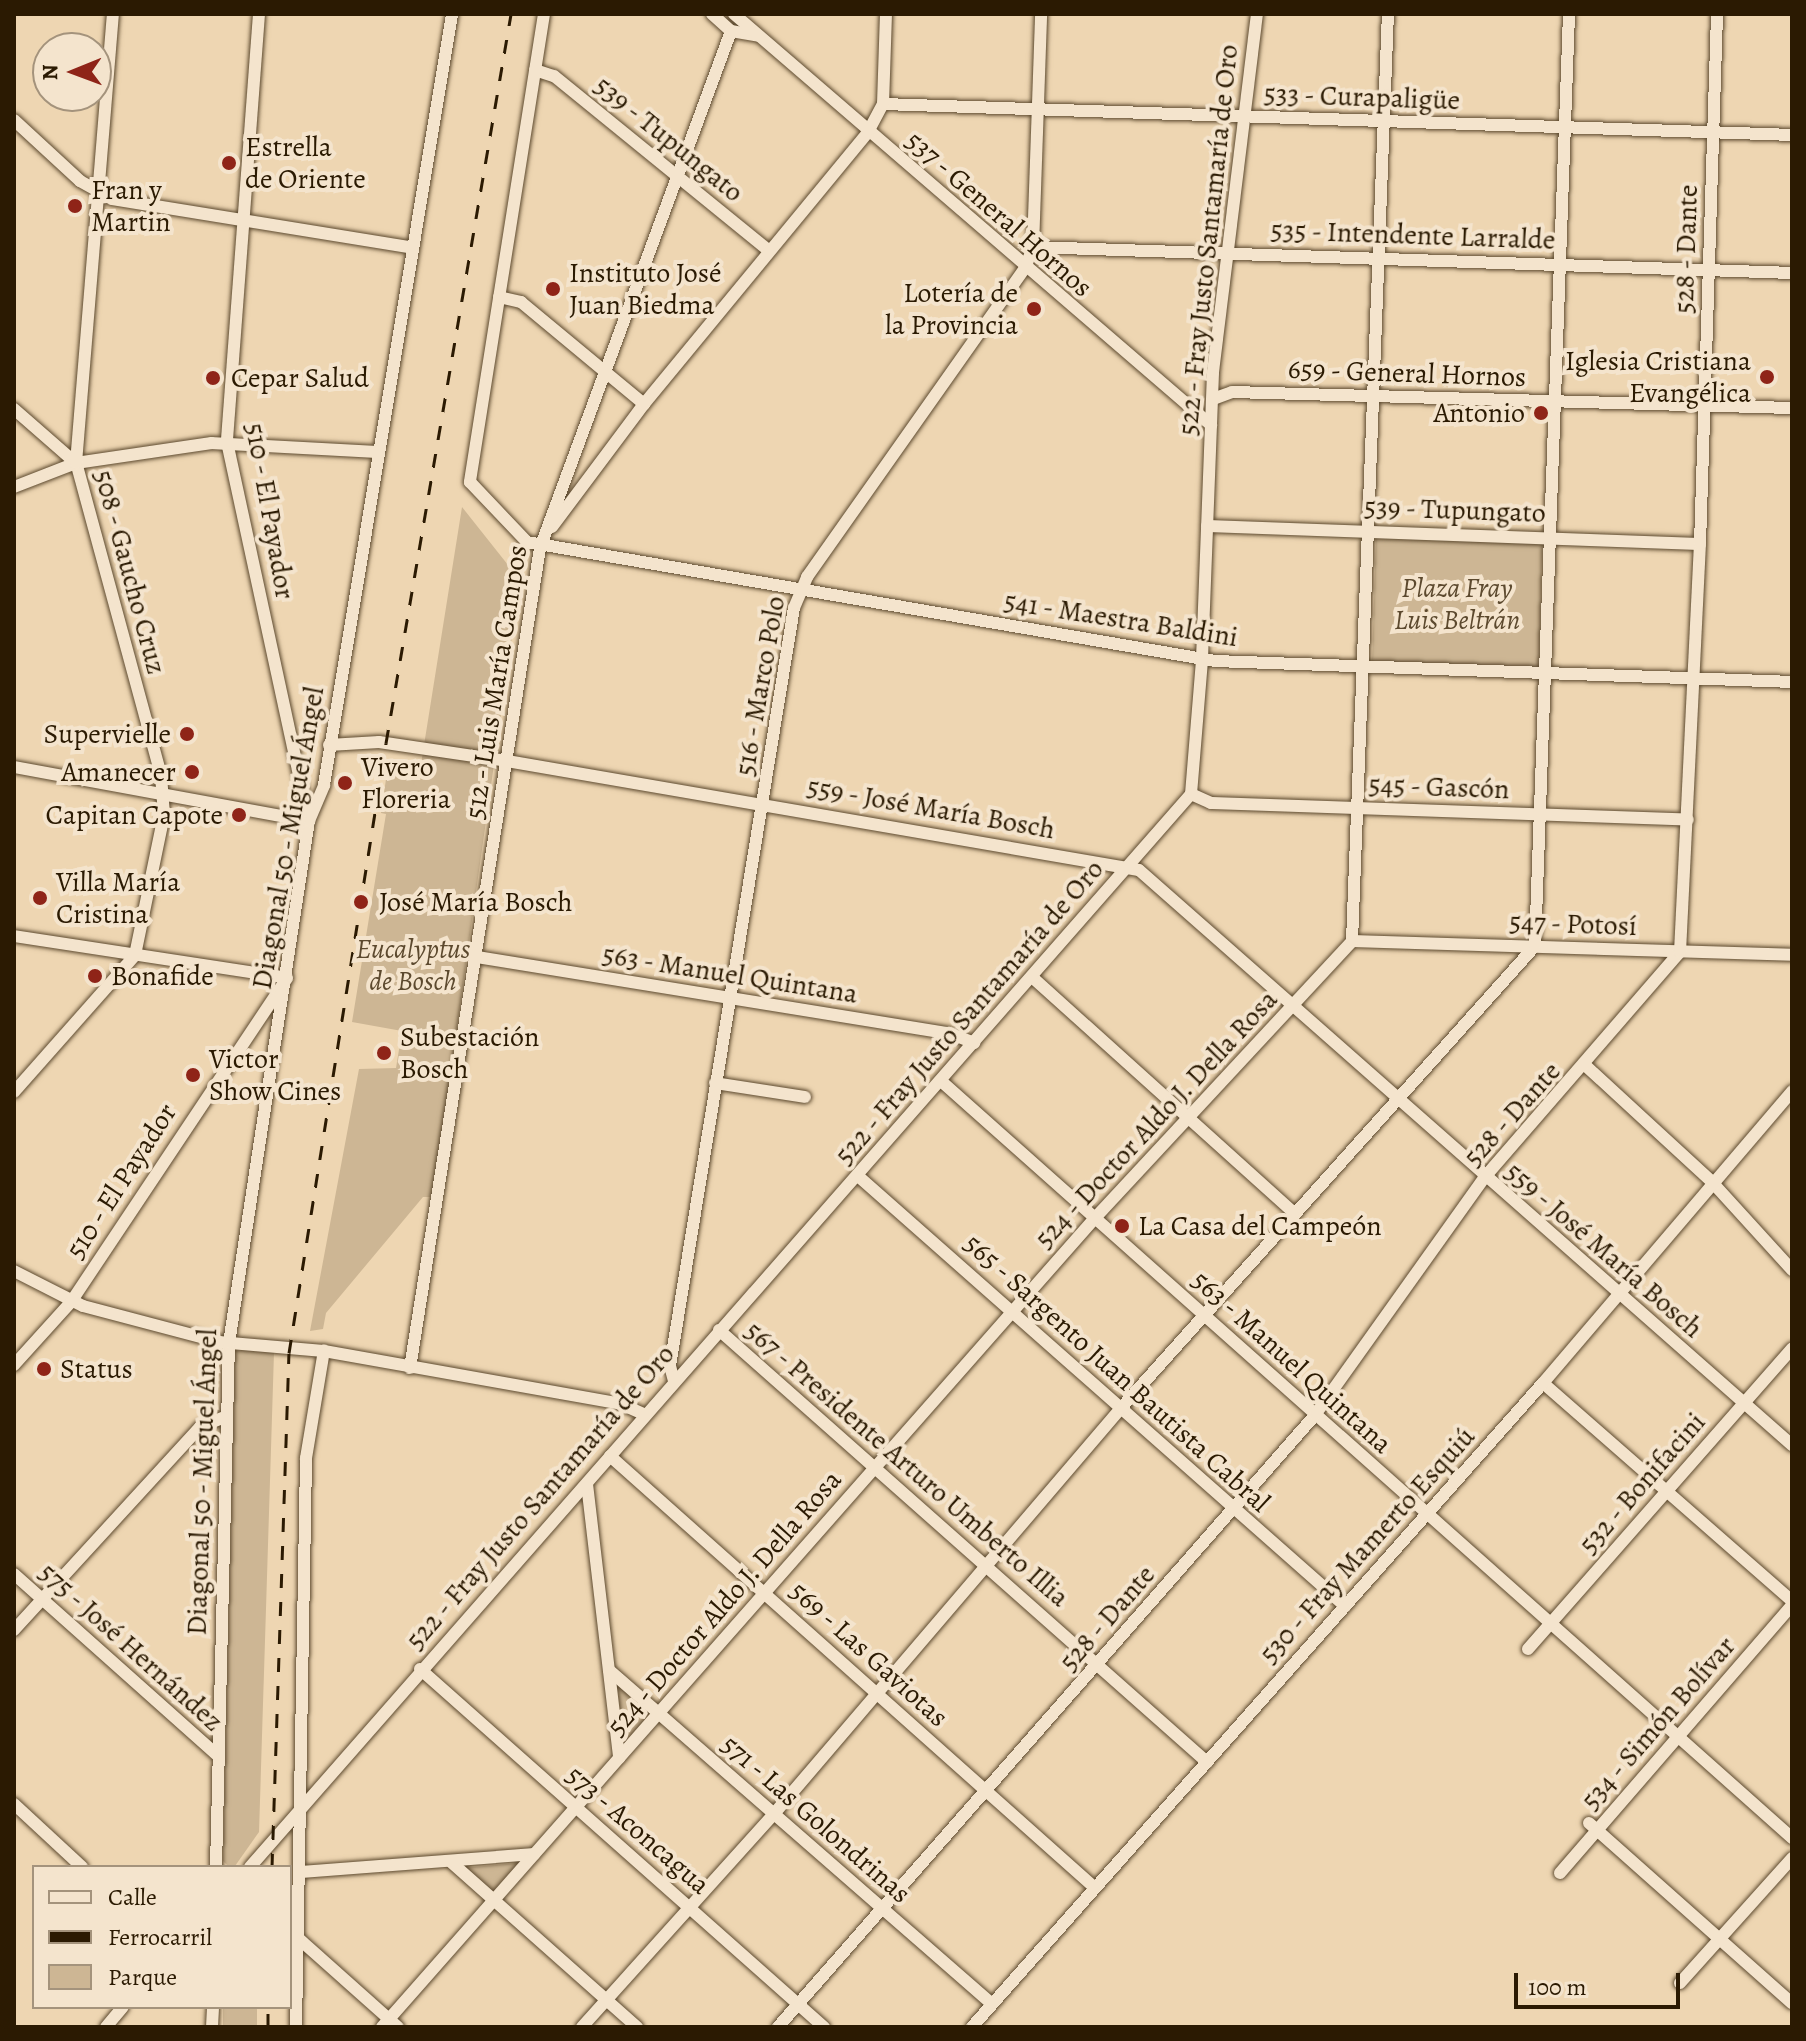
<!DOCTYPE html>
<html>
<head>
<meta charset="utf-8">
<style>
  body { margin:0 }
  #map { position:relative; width:1806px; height:2041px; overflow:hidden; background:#eed6b2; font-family:Alegreya,serif }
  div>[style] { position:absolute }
  .green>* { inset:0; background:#cdb694 }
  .roads { filter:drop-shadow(0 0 2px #5c492e) drop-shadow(0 0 2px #5c492e) }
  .minor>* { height:12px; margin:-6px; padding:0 6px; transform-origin:6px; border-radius:6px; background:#f4e4cd }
  .rail>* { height:3px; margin-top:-1.5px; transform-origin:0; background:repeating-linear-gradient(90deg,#2b1a02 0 14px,transparent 0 28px) }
  .dots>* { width:22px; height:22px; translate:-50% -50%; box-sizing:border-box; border:4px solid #f4e4cd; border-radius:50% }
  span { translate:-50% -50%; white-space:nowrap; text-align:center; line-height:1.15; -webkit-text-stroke:8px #f4e4cd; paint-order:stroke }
  .street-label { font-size:28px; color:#2b1a02 }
  .poi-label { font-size:28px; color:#2b1a02 }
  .left { translate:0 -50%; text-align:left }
  .right { translate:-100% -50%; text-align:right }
  .park-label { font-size:28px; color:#5c492e; font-style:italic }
  .frame { position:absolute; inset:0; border:16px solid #2b1a02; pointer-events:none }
  .legend { position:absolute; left:32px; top:1865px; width:260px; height:144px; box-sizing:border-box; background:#f4e4cd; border:2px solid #a4937c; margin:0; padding:10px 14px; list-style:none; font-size:24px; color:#2b1a02 }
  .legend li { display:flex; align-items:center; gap:16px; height:40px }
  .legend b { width:40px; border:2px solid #a4937c }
  .north { position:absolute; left:32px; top:32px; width:80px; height:80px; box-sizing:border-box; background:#f4e4cd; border:2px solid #a4937c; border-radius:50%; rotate:269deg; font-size:22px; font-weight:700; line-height:32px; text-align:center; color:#2b1a02 }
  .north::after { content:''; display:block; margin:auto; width:28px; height:36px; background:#8f2418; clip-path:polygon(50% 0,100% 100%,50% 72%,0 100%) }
  .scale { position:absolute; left:1514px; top:1973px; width:166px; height:36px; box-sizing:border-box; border:4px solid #2b1a02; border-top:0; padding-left:10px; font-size:24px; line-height:28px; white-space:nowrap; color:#2b1a02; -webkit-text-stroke:6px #f4e4cd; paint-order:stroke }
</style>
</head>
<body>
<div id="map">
  <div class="green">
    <i style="clip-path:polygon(462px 507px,520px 580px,433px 1197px,423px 1197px,326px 1313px,323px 1329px,310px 1331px,359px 1069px,396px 1068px,402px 1031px,352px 1022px,386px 814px,381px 813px,389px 759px,421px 764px)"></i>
    <i style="clip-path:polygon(1376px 538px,1542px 543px,1539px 669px,1372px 664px)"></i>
    <i style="clip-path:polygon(269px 1347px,274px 1353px,259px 1832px,235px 1866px,228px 1866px,223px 1861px,235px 1351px)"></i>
    <i style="clip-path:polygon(617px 1682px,652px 1716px,624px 1750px)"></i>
    <i style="clip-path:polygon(519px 1863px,493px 1894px,463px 1868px)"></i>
    <i style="clip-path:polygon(223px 2007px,257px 2007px,257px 2027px,223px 2027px)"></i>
  </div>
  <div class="roads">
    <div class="minor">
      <i style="left:259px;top:14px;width:429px;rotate:94.3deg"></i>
      <i style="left:227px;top:442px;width:388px;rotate:77.8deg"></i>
      <i style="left:544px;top:14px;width:474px;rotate:99deg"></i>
      <i style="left:470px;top:482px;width:83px;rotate:46.5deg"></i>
      <i style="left:527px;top:542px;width:698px;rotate:9.81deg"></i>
      <i style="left:1215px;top:661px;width:577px;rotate:2.08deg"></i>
      <i style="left:712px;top:14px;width:25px;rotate:42deg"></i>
      <i style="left:731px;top:31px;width:27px;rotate:10deg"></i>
      <i style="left:734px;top:14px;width:630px;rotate:40.75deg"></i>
      <i style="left:535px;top:70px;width:20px;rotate:18deg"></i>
      <i style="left:554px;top:76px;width:277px;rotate:39.1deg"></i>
      <i style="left:883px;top:104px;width:910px;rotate:1.95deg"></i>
      <i style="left:14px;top:120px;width:90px;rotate:42.7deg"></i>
      <i style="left:80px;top:181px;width:37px;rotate:29deg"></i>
      <i style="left:112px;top:199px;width:302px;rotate:9.2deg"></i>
      <i style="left:1033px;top:247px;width:759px;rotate:1.96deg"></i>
      <i style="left:499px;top:297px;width:23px;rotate:13deg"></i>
      <i style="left:521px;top:302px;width:160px;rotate:39.7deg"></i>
      <i style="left:1213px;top:399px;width:20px;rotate:-20deg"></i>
      <i style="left:1232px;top:392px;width:560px;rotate:1.64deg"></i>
      <i style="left:14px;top:409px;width:82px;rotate:41.1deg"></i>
      <i style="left:14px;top:487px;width:66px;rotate:-21.2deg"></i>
      <i style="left:76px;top:463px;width:137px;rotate:-8.4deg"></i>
      <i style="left:212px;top:443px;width:164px;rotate:3.1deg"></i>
      <i style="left:1207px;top:526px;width:493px;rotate:2.1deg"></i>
      <i style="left:552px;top:527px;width:154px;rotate:-53.2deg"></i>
      <i style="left:644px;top:404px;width:352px;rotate:-50.5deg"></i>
      <i style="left:868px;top:132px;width:32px;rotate:-62deg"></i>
      <i style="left:883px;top:104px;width:90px;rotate:-88.1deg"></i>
      <i style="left:329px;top:745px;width:50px;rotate:-3.4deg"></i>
      <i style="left:379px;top:742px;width:129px;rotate:8.4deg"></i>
      <i style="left:507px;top:761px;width:641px;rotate:9.79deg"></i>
      <i style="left:1139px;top:870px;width:870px;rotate:41.37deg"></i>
      <i style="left:14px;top:767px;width:300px;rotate:10.4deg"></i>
      <i style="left:1191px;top:794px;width:22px;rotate:24deg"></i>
      <i style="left:1211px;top:803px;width:477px;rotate:2deg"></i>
      <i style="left:14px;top:936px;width:276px;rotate:8.7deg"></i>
      <i style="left:1352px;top:941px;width:440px;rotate:1.8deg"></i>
      <i style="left:477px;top:957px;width:480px;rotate:9.2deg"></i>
      <i style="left:951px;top:1034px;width:25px;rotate:21deg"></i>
      <i style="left:1032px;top:977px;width:354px;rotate:42deg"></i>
      <i style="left:1586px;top:1066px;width:171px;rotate:42.6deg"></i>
      <i style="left:1712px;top:1182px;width:119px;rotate:47.7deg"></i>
      <i style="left:941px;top:1081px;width:1139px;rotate:41.65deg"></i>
      <i style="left:715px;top:1083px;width:91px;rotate:8.8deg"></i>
      <i style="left:14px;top:1092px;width:183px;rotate:-48.5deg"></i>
      <i style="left:135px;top:955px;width:143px;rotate:-78.3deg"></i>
      <i style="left:164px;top:815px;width:40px;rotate:-94.3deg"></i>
      <i style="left:161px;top:775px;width:323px;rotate:-105.2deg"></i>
      <i style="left:76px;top:463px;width:451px;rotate:-85.3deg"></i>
      <i style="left:858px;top:1176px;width:650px;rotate:41.44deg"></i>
      <i style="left:14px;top:1271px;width:77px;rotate:26.9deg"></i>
      <i style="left:83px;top:1306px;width:141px;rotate:14.8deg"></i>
      <i style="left:219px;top:1342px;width:105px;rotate:4.9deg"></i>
      <i style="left:324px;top:1351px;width:302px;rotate:10.1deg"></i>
      <i style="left:621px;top:1404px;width:27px;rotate:24deg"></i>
      <i style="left:719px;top:1330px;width:652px;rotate:41.52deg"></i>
      <i style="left:14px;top:1365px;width:85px;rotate:-47.9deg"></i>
      <i style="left:71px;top:1302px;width:389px;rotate:-56.3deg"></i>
      <i style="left:410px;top:1368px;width:830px;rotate:-80.99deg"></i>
      <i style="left:540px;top:548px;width:551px;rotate:-69.72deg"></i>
      <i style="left:674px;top:1381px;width:16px;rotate:-105deg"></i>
      <i style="left:670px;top:1366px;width:768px;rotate:-80.71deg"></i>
      <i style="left:794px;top:608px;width:34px;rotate:-67deg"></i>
      <i style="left:807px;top:577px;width:378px;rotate:-54.8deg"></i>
      <i style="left:1025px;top:268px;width:22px;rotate:-69deg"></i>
      <i style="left:1033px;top:247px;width:233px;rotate:-88deg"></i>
      <i style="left:1543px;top:1383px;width:331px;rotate:41.2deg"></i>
      <i style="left:610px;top:1456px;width:649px;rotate:41.69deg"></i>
      <i style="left:587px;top:1484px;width:276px;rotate:83.3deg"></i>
      <i style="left:14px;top:1574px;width:272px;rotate:41.7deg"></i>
      <i style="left:14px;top:1630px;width:275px;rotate:-47.5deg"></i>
      <i style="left:200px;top:1427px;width:27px;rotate:-22deg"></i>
      <i style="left:1528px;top:1649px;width:400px;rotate:-48.7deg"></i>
      <i style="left:420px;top:1669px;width:540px;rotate:41.55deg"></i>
      <i style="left:609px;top:1670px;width:508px;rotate:41.09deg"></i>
      <i style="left:14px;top:1804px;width:93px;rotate:42.8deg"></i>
      <i style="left:1589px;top:1823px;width:271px;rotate:41.6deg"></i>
      <i style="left:451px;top:1862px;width:249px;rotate:41.6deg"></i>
      <i style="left:216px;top:1867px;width:524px;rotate:-88.58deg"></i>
      <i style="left:229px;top:1343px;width:528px;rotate:-81.29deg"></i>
      <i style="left:309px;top:821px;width:39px;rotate:-67deg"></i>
      <i style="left:324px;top:785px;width:782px;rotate:-80.57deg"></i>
      <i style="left:250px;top:1867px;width:1427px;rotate:-48.75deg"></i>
      <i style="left:1191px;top:794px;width:135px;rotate:-85.3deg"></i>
      <i style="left:1202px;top:659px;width:287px;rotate:-87.8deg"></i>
      <i style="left:1213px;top:372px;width:361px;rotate:-83deg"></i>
      <i style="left:301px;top:1872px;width:234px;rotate:-4.4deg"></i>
      <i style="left:1560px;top:1873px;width:354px;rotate:-49.1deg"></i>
      <i style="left:298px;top:1938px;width:134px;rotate:41.7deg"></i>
      <i style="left:1680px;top:1983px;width:168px;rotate:-48.1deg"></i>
      <i style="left:106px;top:2027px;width:26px;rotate:-50deg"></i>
      <i style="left:212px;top:2027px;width:20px;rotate:-87deg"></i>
      <i style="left:296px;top:2027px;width:569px;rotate:-88.99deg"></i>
      <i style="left:306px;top:1458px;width:109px;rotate:-80.5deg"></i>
      <i style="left:382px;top:2027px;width:1078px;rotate:-48.61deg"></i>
      <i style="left:1095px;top:1218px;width:378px;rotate:-47.1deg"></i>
      <i style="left:1352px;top:941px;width:928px;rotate:-87.78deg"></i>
      <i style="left:582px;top:2027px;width:285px;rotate:-48deg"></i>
      <i style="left:773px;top:1815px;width:537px;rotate:-49.46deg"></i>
      <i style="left:1122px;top:1407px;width:619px;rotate:-48.14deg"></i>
      <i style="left:1535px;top:946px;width:933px;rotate:-87.91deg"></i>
      <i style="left:778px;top:2027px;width:814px;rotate:-48.73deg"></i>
      <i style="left:1315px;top:1415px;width:291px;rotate:-54.5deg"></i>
      <i style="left:1484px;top:1178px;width:299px;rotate:-49.1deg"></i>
      <i style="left:1680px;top:952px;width:408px;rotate:-87.2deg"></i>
      <i style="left:1700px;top:544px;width:530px;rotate:-88.16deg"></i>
      <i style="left:972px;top:2027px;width:861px;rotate:-48.44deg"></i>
      <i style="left:1543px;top:1383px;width:384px;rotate:-49.5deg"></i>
    </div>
  </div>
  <div class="rail">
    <i style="left:272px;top:1867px;width:514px;rotate:-88.11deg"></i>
    <i style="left:289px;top:1353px;width:618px;rotate:-80.96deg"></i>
    <i style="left:386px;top:743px;width:740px;rotate:-80.27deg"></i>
    <i style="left:268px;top:2027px;width:20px;rotate:-90deg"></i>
  </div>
  <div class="dots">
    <i style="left:229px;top:163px;background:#8f2418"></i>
    <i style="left:75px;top:206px;background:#8f2418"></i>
    <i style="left:553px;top:289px;background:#8f2418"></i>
    <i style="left:1034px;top:309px;background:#8f2418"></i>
    <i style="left:1767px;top:377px;background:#8f2418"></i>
    <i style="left:213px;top:378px;background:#8f2418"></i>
    <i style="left:1541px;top:413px;background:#8f2418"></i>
    <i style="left:187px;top:734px;background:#8f2418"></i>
    <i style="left:192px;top:772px;background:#8f2418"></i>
    <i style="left:345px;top:783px;background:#8f2418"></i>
    <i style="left:239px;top:815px;background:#8f2418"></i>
    <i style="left:40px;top:898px;background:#8f2418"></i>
    <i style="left:361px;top:902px;background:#8f2418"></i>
    <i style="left:95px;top:976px;background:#8f2418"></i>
    <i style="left:384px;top:1053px;background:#8f2418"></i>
    <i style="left:193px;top:1075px;background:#8f2418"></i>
    <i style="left:1122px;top:1226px;background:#8f2418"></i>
    <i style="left:44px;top:1369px;background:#8f2418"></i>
  </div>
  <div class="street-label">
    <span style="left:1362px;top:97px;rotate:2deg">533 - Curapaligüe</span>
    <span style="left:669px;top:139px;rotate:39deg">539 - Tupungato</span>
    <span style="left:999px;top:214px;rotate:41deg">537 - General Hornos</span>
    <span style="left:1413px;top:235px;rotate:2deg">535 - Intendente Larralde</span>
    <span style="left:1208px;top:240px;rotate:-84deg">522 - Fray Justo Santamaría de Oro</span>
    <span style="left:1686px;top:249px;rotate:-88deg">528 - Dante</span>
    <span style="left:1407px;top:373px;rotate:2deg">659 - General Hornos</span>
    <span style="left:1455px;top:510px;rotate:2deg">539 - Tupungato</span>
    <span style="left:270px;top:511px;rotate:80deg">510 - El Payador</span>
    <span style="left:130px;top:572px;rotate:75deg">508 - Gaucho Cruz</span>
    <span style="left:1121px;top:619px;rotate:9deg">541 - Maestra Baldini</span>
    <span style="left:496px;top:682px;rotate:-81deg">512 - Luis María Campos</span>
    <span style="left:760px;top:686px;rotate:-80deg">516 - Marco Polo</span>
    <span style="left:1439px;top:787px;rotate:2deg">545 - Gascón</span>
    <span style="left:931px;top:808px;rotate:10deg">559 - José María Bosch</span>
    <span style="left:288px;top:838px;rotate:-80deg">Diagonal 50 - Miguel Ángel</span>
    <span style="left:1573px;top:924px;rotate:2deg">547 - Potosí</span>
    <span style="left:730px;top:974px;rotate:9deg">563 - Manuel Quintana</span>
    <span style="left:969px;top:1012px;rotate:-49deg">522 - Fray Justo Santamaría de Oro</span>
    <span style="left:1512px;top:1114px;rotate:-48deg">528 - Dante</span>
    <span style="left:1156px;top:1119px;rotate:-47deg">524 - Doctor Aldo J. Della Rosa</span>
    <span style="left:121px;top:1181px;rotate:-57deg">510 - El Payador</span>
    <span style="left:1604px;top:1250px;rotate:41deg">559 - José María Bosch</span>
    <span style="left:1292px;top:1362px;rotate:42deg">563 - Manuel Quintana</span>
    <span style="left:1117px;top:1373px;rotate:42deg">565 - Sargento Juan Bautista Cabral</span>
    <span style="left:907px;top:1464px;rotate:41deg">567 - Presidente Arturo Umberto Illia</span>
    <span style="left:202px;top:1482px;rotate:-88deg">Diagonal 50 - Miguel Ángel</span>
    <span style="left:1642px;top:1483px;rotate:-49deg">532 - Bonifacini</span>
    <span style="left:540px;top:1497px;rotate:-49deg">522 - Fray Justo Santamaría de Oro</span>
    <span style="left:1367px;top:1545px;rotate:-48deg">530 - Fray Mamerto Esquiú</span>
    <span style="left:724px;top:1603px;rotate:-49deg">524 - Doctor Aldo J. Della Rosa</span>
    <span style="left:1107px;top:1618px;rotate:-49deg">528 - Dante</span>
    <span style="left:131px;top:1647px;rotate:42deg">575 - José Hernández</span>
    <span style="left:869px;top:1654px;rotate:42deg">569 - Las Gaviotas</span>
    <span style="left:1658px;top:1723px;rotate:-49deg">534 - Simón Bolívar</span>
    <span style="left:816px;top:1819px;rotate:41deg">571 - Las Golondrinas</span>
    <span style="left:638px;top:1830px;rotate:41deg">573 - Aconcagua</span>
  </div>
  <div class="poi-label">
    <span class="left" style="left:245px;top:163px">Estrella<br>de Oriente</span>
    <span class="left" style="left:91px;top:206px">Fran y<br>Martin</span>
    <span class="left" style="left:569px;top:289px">Instituto José<br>Juan Biedma</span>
    <span class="right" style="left:1018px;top:309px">Lotería de<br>la Provincia</span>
    <span class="right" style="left:1751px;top:377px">Iglesia Cristiana<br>Evangélica</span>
    <span class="left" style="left:231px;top:378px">Cepar Salud</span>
    <span class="right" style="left:1525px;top:413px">Antonio</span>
    <span class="right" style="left:171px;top:734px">Supervielle</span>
    <span class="left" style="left:361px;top:783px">Vivero<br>Floreria</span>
    <span class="right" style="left:176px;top:772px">Amanecer</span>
    <span class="right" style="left:223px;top:815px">Capitan Capote</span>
    <span class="left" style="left:56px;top:898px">Villa María<br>Cristina</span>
    <span class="left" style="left:379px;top:902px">José María Bosch</span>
    <span class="left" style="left:111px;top:976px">Bonafide</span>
    <span class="left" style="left:400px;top:1053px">Subestación<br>Bosch</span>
    <span class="left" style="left:209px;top:1075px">Victor<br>Show Cines</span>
    <span class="left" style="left:1138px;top:1226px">La Casa del Campeón</span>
    <span class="left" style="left:60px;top:1369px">Status</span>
  </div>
  <div class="park-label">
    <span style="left:1457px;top:604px">Plaza Fray<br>Luis Beltrán</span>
    <span style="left:413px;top:965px">Eucalyptus<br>de Bosch</span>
  </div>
  <div class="frame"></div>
  <ul class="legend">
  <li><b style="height:10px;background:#f4e4cd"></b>Calle</li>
  <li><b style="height:10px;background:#2b1a02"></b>Ferrocarril</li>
  <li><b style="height:22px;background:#cdb694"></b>Parque</li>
  </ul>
  <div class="north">N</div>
  <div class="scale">100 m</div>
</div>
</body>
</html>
